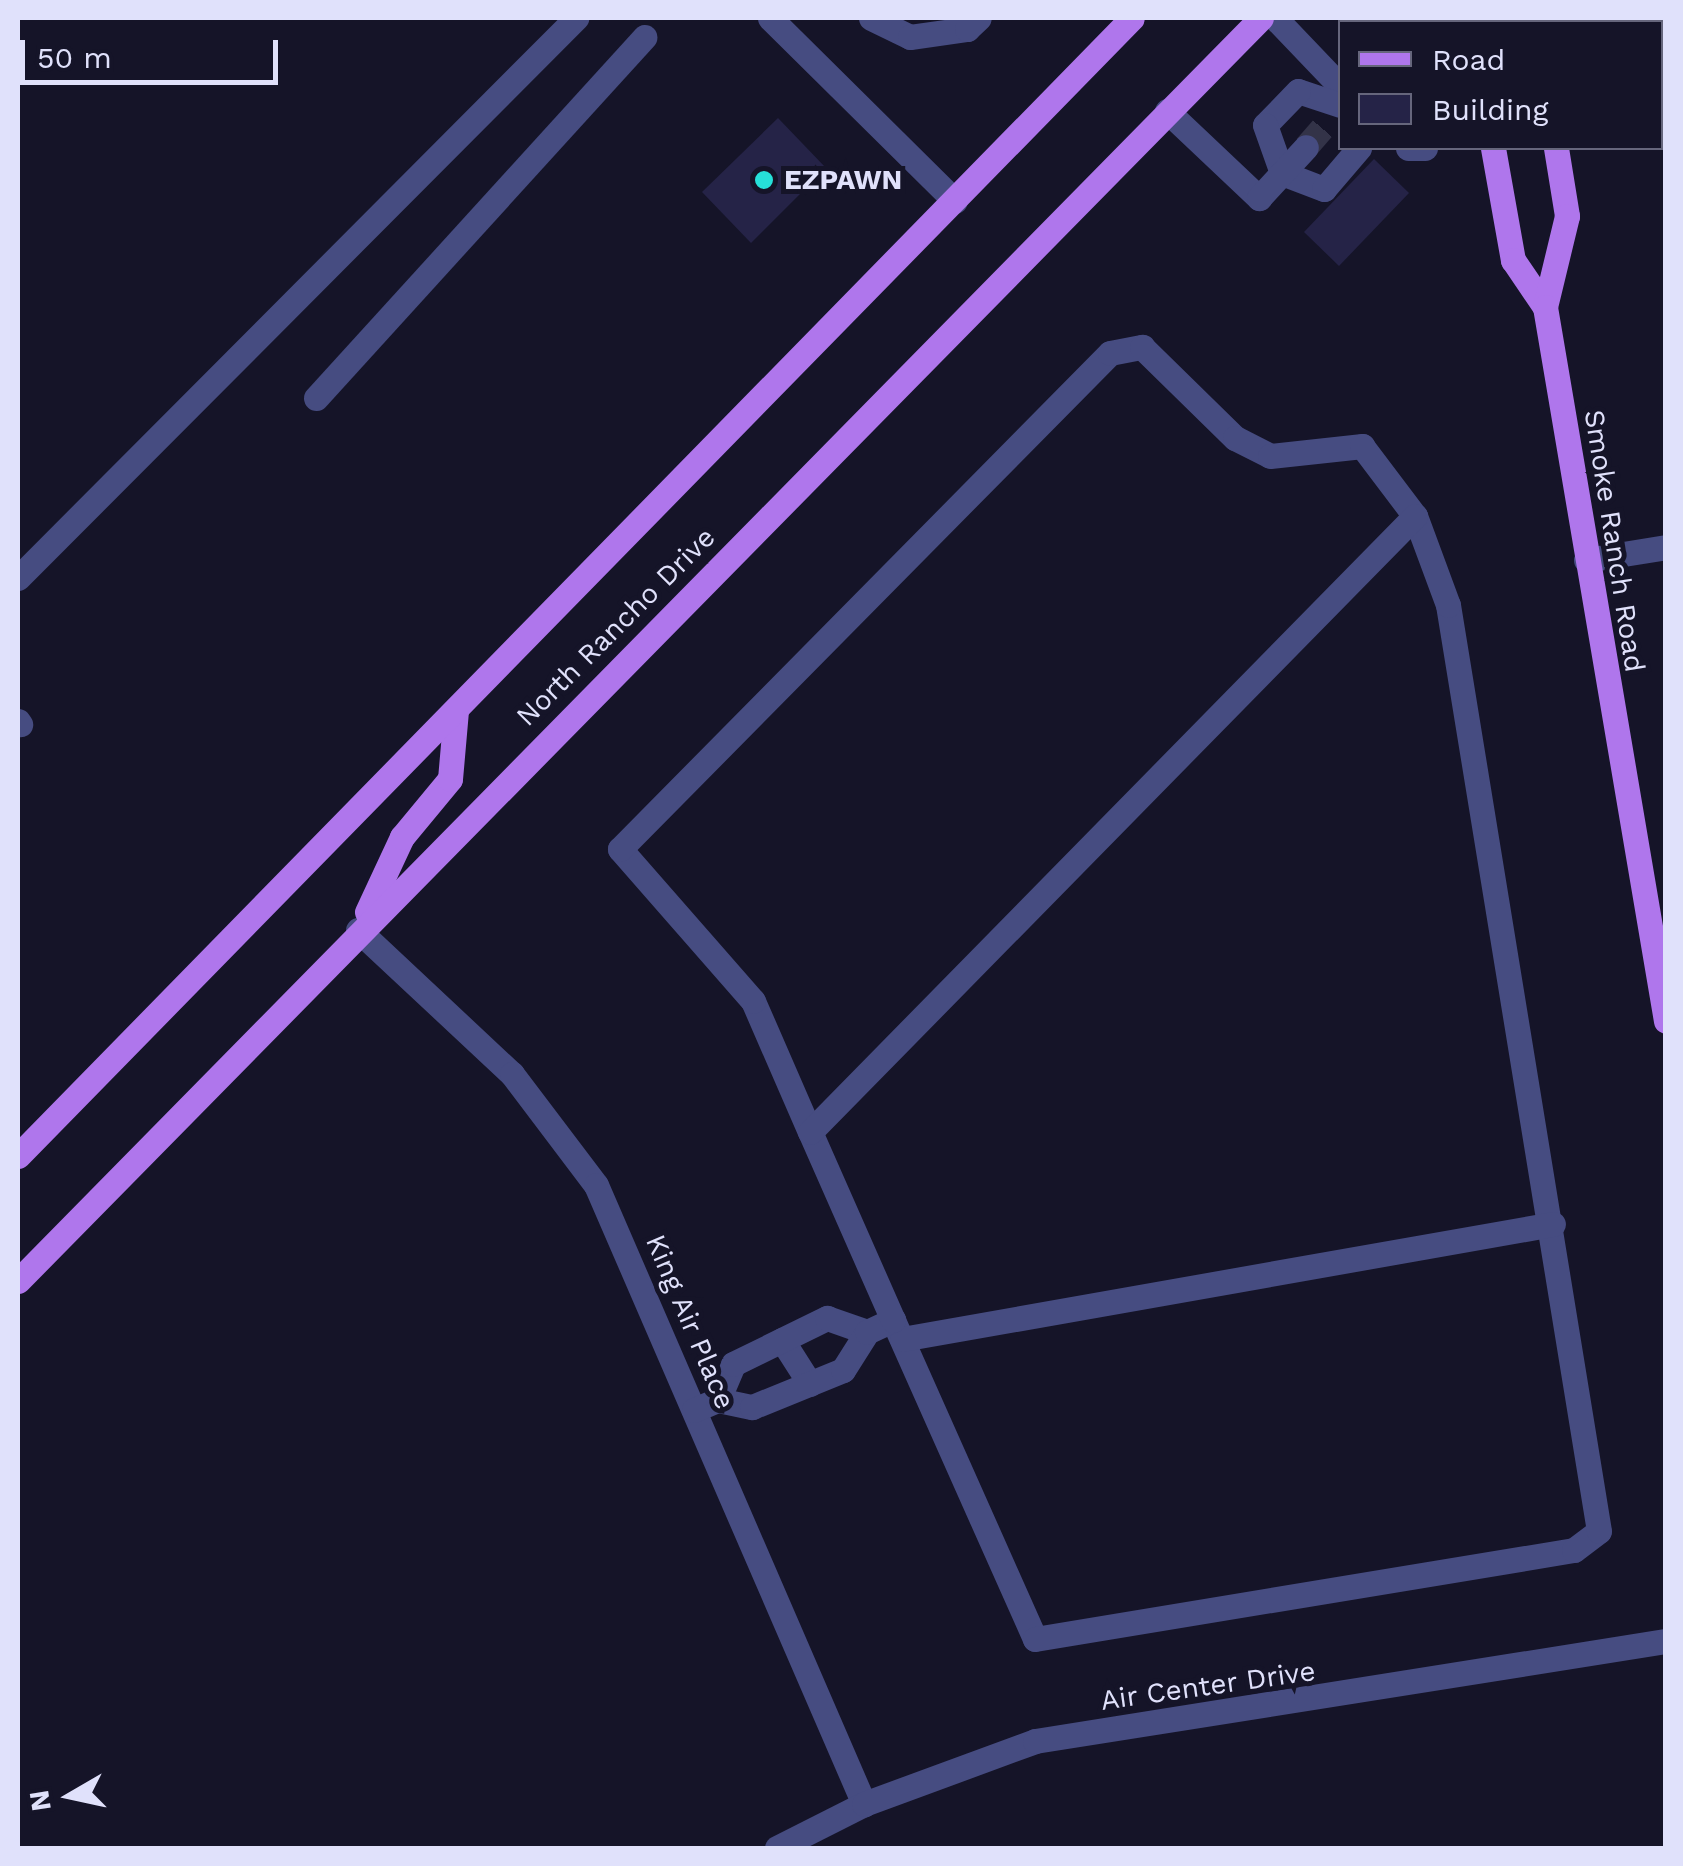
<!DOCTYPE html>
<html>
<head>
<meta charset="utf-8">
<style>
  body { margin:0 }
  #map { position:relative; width:1683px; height:1866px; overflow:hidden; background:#151428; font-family:"Work Sans",sans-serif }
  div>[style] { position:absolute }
  .building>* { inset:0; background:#252347 }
  .minor-tunnel>* { height:25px; margin-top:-12.5px; transform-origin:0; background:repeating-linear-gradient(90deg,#333348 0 25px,transparent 0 37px) }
  .minor>* { height:25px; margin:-12.5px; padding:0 12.5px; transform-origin:12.5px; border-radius:12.5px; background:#464c81 }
  .major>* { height:25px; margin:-12.5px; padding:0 12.5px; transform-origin:12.5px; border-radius:12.5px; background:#af76ec }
  .dots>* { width:28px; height:28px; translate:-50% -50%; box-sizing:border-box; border:5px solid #151428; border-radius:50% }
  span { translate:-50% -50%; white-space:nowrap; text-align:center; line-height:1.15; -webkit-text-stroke:10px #151428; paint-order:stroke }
  .poi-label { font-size:28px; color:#e0e1fb; font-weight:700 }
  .left { translate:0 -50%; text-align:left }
  .street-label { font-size:28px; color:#e0e1fb }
  .frame { position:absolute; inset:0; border:20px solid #e0e1fb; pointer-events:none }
  .legend { position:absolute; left:1338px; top:20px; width:325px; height:130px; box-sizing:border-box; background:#151428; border:2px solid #66667c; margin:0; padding:12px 18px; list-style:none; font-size:30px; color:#e0e1fb }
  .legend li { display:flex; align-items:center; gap:20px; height:50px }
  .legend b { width:50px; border:2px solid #66667c }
  .north { position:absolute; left:20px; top:1746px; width:100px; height:100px; -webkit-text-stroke:8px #151428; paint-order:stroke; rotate:261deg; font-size:28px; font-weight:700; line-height:40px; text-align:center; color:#e0e1fb }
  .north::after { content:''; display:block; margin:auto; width:35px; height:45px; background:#e0e1fb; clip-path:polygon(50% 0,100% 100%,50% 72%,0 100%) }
  .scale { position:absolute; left:20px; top:40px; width:258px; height:45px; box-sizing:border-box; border:5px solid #e0e1fb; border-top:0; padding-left:12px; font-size:30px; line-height:35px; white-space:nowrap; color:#e0e1fb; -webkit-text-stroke:8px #151428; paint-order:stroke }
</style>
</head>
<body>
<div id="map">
  <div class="building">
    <i style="clip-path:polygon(778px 118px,826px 168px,751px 243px,702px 192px)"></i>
    <i style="clip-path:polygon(1374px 159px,1409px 193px,1339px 266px,1304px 232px)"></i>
  </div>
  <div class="minor-tunnel">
    <i style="left:1306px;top:147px;width:35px;rotate:-49deg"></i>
  </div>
  <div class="minor">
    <i style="left:770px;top:18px;width:260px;rotate:44.7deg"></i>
    <i style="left:871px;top:18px;width:43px;rotate:26deg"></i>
    <i style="left:910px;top:37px;width:58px;rotate:-8deg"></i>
    <i style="left:967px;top:29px;width:16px;rotate:-43deg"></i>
    <i style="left:1275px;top:18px;width:94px;rotate:46.3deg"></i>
    <i style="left:1340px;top:105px;width:44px;rotate:-161.6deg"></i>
    <i style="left:1298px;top:91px;width:47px;rotate:134.1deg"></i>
    <i style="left:1265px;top:125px;width:51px;rotate:70.5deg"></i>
    <i style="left:1282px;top:173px;width:45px;rotate:20.9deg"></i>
    <i style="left:1324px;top:189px;width:54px;rotate:-49.5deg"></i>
    <i style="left:1167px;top:111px;width:127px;rotate:43.4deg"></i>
    <i style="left:1259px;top:198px;width:69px;rotate:-47.3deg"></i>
    <i style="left:1408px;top:148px;width:17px"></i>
    <i style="left:316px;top:398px;width:488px;rotate:-47.7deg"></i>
    <i style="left:1586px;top:560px;width:81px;rotate:-9.2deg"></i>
    <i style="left:18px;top:578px;width:791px;rotate:-45.1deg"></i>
    <i style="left:18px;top:721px;width:4px;rotate:56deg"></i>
    <i style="left:358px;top:930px;width:211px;rotate:43.1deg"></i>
    <i style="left:512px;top:1074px;width:139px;rotate:52.9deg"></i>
    <i style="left:596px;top:1185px;width:675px;rotate:66.59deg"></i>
    <i style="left:893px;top:1320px;width:349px;rotate:66deg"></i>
    <i style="left:1035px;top:1639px;width:546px;rotate:-9.38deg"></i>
    <i style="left:1574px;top:1550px;width:31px;rotate:-37deg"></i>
    <i style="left:1599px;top:1531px;width:938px;rotate:-99.26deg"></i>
    <i style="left:1448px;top:605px;width:95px;rotate:-110.3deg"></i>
    <i style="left:902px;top:1339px;width:661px;rotate:-10.02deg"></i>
    <i style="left:782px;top:1340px;width:52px;rotate:57.5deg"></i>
    <i style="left:718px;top:1400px;width:39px;rotate:-67deg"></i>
    <i style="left:733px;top:1364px;width:105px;rotate:-26.1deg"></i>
    <i style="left:827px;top:1318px;width:42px;rotate:19.3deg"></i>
    <i style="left:694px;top:1410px;width:26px;rotate:-23deg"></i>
    <i style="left:718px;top:1400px;width:35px;rotate:12deg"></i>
    <i style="left:752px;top:1407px;width:98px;rotate:-22.1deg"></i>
    <i style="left:843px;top:1370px;width:45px;rotate:-57.7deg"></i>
    <i style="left:867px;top:1332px;width:29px;rotate:-25deg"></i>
    <i style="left:893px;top:1320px;width:206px;rotate:-113.8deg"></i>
    <i style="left:810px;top:1132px;width:143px;rotate:-113.5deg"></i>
    <i style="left:753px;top:1001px;width:202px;rotate:-131.2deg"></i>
    <i style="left:620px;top:849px;width:697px;rotate:-45.35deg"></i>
    <i style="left:1110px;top:353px;width:33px;rotate:-11deg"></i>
    <i style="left:1142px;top:347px;width:130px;rotate:44.4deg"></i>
    <i style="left:1235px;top:438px;width:39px;rotate:27deg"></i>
    <i style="left:1270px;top:456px;width:93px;rotate:-6.2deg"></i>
    <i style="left:1362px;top:446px;width:88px;rotate:52.9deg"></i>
    <i style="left:1415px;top:516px;width:863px;rotate:134.48deg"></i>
    <i style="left:777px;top:1848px;width:97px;rotate:-26.8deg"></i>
    <i style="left:864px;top:1804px;width:182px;rotate:-20.2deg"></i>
    <i style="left:1035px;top:1741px;width:639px;rotate:-9.01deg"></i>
  </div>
  <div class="major">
    <i style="left:1452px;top:18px;width:5px;rotate:53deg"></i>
    <i style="left:1536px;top:18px;width:4px;rotate:76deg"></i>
    <i style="left:1493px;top:148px;width:114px;rotate:79.9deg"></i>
    <i style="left:1513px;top:260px;width:57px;rotate:55.8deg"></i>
    <i style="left:1556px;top:148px;width:69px;rotate:80.8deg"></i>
    <i style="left:1567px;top:216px;width:94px;rotate:103.6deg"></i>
    <i style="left:1545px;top:307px;width:724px;rotate:80.38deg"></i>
    <i style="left:367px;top:912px;width:83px;rotate:-65deg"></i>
    <i style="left:402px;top:837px;width:75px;rotate:-50.4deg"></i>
    <i style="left:450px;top:779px;width:68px;rotate:-85deg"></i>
    <i style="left:18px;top:1156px;width:1592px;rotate:-45.61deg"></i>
    <i style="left:18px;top:1281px;width:1772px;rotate:-45.46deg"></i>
  </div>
  <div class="dots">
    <i style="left:764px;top:180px;background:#26e0d9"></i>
  </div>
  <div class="poi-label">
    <span class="left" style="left:784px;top:180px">EZPAWN</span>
  </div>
  <div class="street-label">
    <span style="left:1614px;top:541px;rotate:81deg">Smoke Ranch Road</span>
    <span style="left:616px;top:627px;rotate:-45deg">North Rancho Drive</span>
    <span style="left:690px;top:1322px;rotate:67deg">King Air Place</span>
    <span style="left:1208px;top:1686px;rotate:-8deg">Air Center Drive</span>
  </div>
  <div class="frame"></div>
  <ul class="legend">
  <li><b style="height:12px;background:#af76ec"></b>Road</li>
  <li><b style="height:28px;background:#252347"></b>Building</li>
  </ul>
  <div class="north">N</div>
  <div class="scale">50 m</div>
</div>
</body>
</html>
